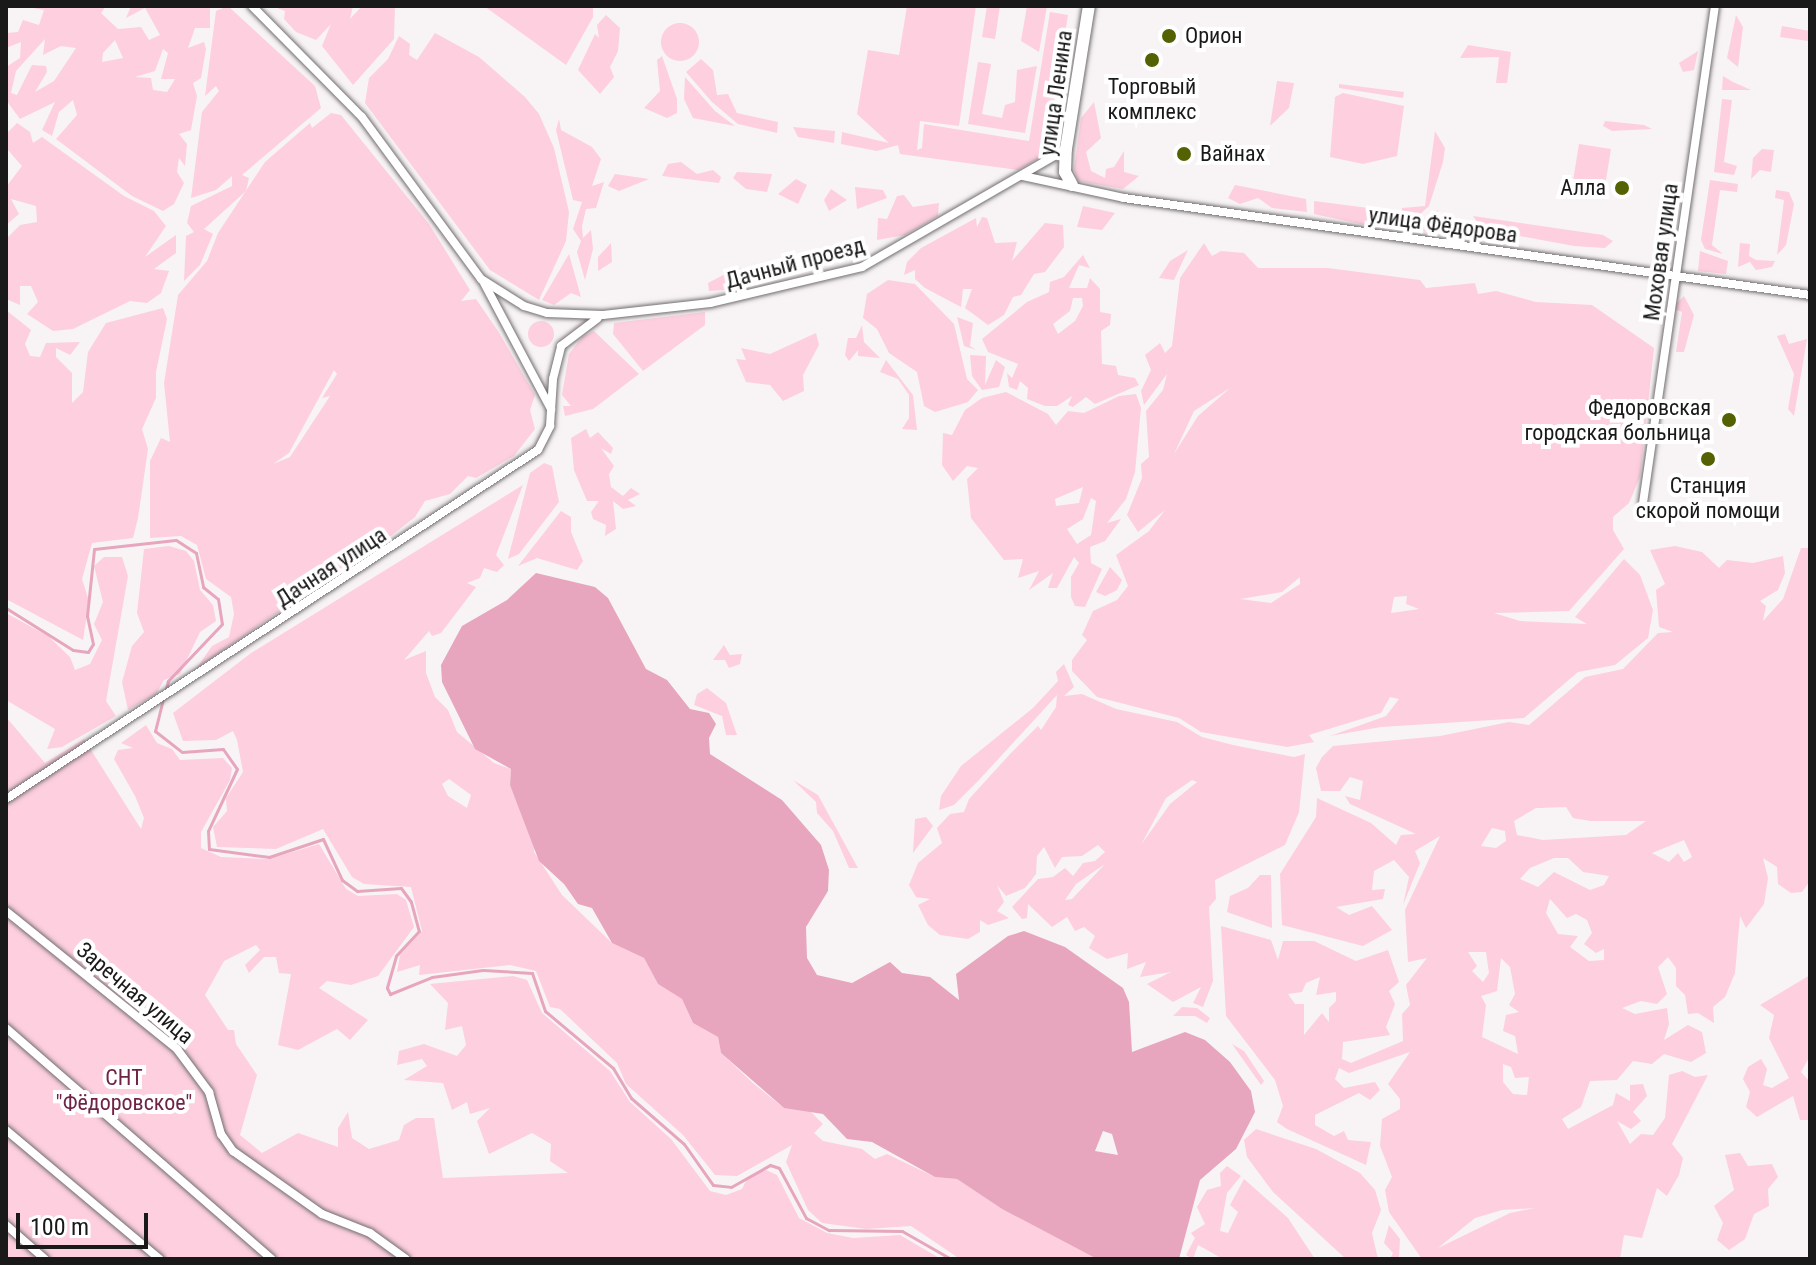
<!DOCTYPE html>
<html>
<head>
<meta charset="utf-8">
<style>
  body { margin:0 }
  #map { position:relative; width:1816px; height:1265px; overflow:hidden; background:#f8f4f6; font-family:"Roboto Condensed",sans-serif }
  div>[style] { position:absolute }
  .green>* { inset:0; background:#fdcfdf }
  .round { border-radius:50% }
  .water>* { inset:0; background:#e7a6be }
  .stream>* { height:3px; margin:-1.5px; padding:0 1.5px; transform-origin:1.5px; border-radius:1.5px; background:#e7a6be }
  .roads { filter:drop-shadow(0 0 2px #726e70) drop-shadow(0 0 2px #726e70) }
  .street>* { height:8px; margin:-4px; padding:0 4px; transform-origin:4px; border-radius:4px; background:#fff }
  .secondary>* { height:12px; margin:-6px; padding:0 6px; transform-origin:6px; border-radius:6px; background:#fff }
  .dots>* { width:22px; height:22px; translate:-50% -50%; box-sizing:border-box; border:4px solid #fff; border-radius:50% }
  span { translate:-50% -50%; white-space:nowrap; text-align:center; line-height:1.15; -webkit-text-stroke:8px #fff; paint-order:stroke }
  .poi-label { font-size:22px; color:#1a191a }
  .left { translate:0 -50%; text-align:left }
  .right { translate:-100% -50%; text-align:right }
  .street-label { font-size:22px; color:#1a191a }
  .park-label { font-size:22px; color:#6f2346 }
  .frame { position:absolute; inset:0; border:8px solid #1a191a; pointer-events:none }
  .scale { position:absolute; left:16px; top:1213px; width:132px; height:36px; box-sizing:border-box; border:4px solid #1a191a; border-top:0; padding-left:10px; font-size:24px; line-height:28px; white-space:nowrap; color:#1a191a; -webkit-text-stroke:6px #fff; paint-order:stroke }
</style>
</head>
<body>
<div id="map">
  <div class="green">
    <i style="clip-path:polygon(evenodd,22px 6px,106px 6px,101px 13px,118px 29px,141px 27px,149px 40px,160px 35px,145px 8px,126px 18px,131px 6px,210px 6px,210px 28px,195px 28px,188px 48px,204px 42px,206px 49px,201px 78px,193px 83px,197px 96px,191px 130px,179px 134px,187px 144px,185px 166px,179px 158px,177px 172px,184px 183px,174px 204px,163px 211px,132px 196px,56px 139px,77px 115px,73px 100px,59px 112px,52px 136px,42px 130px,55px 102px,20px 119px,6px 100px,6px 67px,20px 58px,21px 42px,6px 48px,6px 33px,18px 32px,23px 20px,39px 25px,44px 10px,22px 6px,45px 39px,43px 55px,61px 46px,76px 48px,54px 81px,35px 92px,47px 72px,46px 66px,32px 65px,17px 95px,11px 93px,16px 71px,45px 39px,22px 6px,115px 40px,123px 58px,102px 62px,103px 53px,115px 40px,22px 6px,163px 49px,168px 53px,161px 79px,175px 79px,167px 92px,153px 90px,151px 78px,135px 77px,155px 71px,163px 49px)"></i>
    <i style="clip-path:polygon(228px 6px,315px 86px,321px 108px,242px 175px,249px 178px,246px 191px,204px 229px,213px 234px,200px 265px,184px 281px,186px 236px,194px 232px,187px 223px,191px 206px,232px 186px,232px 176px,216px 190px,191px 198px,202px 112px,219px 91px,216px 86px,205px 96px,216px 11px)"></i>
    <i style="clip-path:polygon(272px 6px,353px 6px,350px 19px,362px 6px,395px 6px,394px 39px,353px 85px,322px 46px,331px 24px,316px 40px,296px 32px,284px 19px,285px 11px)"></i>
    <i style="clip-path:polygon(484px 6px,593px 6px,593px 17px,566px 65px)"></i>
    <i style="clip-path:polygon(907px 6px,976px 6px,959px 126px,920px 121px,917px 150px,922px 148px,924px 124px,1029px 141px,1050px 12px,1068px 15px,1045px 155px,1018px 170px,900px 154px,898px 145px,877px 151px,841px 144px,842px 132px,889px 143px,857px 114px,868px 50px,899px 55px)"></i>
    <i style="clip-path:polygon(987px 6px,1000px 6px,995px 39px,982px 37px)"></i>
    <i style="clip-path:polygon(1027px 6px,1047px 6px,1039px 52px,1021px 41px)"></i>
    <i style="clip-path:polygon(606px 15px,620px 28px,618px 51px,610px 67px,614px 77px,600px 94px,578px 70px,595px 34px,599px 38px,597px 25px)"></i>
    <i style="clip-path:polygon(1736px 15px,1743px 27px,1738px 67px,1727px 58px)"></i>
    <i class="round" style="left:661px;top:23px;width:38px;height:38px"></i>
    <i style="clip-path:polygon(1782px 26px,1810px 31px,1808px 41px,1780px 37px)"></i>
    <i style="clip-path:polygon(435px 33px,479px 57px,525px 97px,539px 114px,554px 148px,569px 212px,566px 241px,539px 300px,490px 270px,365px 103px,369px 78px,388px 59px,399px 36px,410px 44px,409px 55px,417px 60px)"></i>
    <i style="clip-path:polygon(1468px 45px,1511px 52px,1507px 83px,1496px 83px,1499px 57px,1460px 58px)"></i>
    <i style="clip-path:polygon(1698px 51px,1694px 70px,1683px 72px,1679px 63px)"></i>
    <i style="clip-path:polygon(662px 56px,677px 99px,677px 113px,667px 118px,644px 108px,660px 91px,657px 60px)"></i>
    <i style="clip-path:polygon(701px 59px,713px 70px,717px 95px,728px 94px,737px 113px,778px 122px,777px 133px,738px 124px,712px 102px,686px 72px)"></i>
    <i style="clip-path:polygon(978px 62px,991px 64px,982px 114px,1002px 118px,1005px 105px,1015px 102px,1017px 70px,1037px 66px,1025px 133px,968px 124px)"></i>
    <i style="clip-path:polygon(1723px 76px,1733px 82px,1751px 90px,1722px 90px)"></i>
    <i style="clip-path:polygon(685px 77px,715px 111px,735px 126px,693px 118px,684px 99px)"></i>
    <i style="clip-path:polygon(1277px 81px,1294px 83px,1289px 108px,1270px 126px)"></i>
    <i style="clip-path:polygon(1339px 84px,1404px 92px,1403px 98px,1339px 88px)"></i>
    <i style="clip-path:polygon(1343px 93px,1404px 106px,1397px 156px,1363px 164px,1330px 157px,1335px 97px)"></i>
    <i style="clip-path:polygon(1722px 99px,1732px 100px,1724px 162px,1737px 166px,1734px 175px,1714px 172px)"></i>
    <i style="clip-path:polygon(1094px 102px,1101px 138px,1086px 152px,1091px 171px,1105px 178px,1106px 169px,1114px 167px,1124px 151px,1124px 172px,1139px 176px,1123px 189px,1078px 181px,1074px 169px,1081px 118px)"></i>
    <i style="clip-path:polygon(evenodd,331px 113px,341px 115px,429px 224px,470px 290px,461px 301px,476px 299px,498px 331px,535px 395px,530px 410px,535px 429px,514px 456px,476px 478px,468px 476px,450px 494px,425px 501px,415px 517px,341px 575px,332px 578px,321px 571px,300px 597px,196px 669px,212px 646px,229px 637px,234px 614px,231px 597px,206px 579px,197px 545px,181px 536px,150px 538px,150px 461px,161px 438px,170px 442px,164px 383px,178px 295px,207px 261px,218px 233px,265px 162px,310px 123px,312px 128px,331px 113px,334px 370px,337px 374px,322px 398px,330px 396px,290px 457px,273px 464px,289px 453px,334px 370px)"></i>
    <i style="clip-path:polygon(559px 119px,561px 130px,592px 147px,601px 159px,592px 186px,604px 182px,596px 208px,586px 209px,582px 226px,583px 238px,591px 230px,593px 249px,585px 280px,577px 252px,581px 241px,573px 229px,582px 202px,573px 200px,556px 130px)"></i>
    <i style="clip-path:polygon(1605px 121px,1644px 125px,1652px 129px,1612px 131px,1603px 126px)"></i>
    <i style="clip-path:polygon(17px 123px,30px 132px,33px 143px,42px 137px,124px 196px,154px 211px,166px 226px,145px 257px,176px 235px,176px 253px,154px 269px,169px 271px,161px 293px,147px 303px,130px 301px,73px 329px,53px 331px,27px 314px,38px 302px,31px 286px,20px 286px,20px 305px,6px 299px,6px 239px,20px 225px,37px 222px,36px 206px,11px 199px,19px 214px,6px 225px,6px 187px,22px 166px,7px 149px,6px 134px)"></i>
    <i style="clip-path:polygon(793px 127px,835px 131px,834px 143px,798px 137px)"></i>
    <i style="clip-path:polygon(1435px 131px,1445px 148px,1443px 162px,1429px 206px,1417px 217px,1421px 220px,1438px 210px,1441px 218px,1430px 232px,1414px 230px,1404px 226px,1409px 219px,1401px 216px,1402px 208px,1425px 206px)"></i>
    <i style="clip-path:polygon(1579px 144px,1611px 149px,1604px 192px,1572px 187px)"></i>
    <i style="clip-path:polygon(1762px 149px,1774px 150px,1771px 172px,1760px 170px,1751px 179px,1753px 158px)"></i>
    <i style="clip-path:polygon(681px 162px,697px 174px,713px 170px,721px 177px,719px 183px,662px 176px,668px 164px)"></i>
    <i style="clip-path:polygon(737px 172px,772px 174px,767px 192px,746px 189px,733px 178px)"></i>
    <i style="clip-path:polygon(615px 174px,649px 179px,619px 191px,608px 186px)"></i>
    <i style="clip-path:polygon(796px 179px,807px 185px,798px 204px,778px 194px)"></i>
    <i style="clip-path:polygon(1710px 180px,1738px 184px,1737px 192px,1720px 190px,1712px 245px,1723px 254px,1705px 249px,1701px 240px)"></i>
    <i style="clip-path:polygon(1235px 185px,1306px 199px,1307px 212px,1272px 208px,1258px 198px,1240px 204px,1228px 198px)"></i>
    <i style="clip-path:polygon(855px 187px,883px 190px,887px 198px,857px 209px)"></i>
    <i style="clip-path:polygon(831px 189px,847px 200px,829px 211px,824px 200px)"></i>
    <i style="clip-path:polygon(1776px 190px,1789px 192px,1794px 204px,1786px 245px,1777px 255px,1784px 200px,1775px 198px)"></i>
    <i style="clip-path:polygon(904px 195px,913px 207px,939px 203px,938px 216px,905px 235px,877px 240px,878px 218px,887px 219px,897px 196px)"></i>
    <i style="clip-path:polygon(1314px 201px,1384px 210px,1385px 220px,1365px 225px,1314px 214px)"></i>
    <i style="clip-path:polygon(1083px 206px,1115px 213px,1102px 230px,1077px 227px)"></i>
    <i style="clip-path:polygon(1473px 216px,1603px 235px,1613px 241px,1605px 248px,1574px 246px,1482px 229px)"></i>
    <i style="clip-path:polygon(982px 217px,987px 218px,995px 243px,1017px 242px,1012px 261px,1045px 223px,1063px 225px,1064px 247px,1045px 272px,1034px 274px,1021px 295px,1013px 297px,1004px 315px,988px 325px,965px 308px,972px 289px,963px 289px,961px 307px,925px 288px,915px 279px,915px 270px,904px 275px,907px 262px,921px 248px,976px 218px,977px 227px)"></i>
    <i style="clip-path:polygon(611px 243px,612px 262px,598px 271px,598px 257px)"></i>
    <i style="clip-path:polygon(evenodd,1204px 243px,1212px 256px,1221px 251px,1244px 253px,1258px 268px,1328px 268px,1420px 280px,1426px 288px,1475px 283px,1478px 294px,1496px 291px,1536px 302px,1592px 305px,1654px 348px,1640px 477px,1629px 503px,1613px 517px,1613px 530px,1624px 549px,1569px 611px,1494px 613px,1520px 621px,1587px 624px,1575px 617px,1624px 559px,1640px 575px,1653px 610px,1648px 638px,1615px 665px,1578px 672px,1524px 718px,1381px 727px,1330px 736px,1386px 716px,1399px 699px,1390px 697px,1381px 713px,1309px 735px,1314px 742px,1287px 747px,1201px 732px,1179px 718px,1097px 697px,1072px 671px,1072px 660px,1087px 640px,1082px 635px,1093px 611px,1117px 600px,1128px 586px,1116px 555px,1149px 531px,1165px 510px,1138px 532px,1127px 515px,1142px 478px,1141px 464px,1149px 457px,1146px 411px,1163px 390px,1167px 374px,1144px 405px,1141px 391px,1151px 370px,1145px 355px,1160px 343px,1165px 353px,1172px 346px,1180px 278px,1204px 243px,1230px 388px,1198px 416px,1174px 454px,1194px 411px,1230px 388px,1204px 243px,1300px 577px,1300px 584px,1271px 603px,1240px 599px,1282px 592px,1300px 577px,1204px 243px,1407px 596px,1406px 604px,1419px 609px,1391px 613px,1394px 597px,1407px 596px)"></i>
    <i style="clip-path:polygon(1740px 243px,1750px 244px,1749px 256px,1756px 260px,1775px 261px,1772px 267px,1756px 270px,1750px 262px,1738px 267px)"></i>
    <i style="clip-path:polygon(1188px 250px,1174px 280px,1159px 278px,1170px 261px)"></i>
    <i style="clip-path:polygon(1700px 251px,1728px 261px,1726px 274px,1698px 271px)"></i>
    <i style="clip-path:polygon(569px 254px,581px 297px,571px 293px,554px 305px,542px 300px)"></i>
    <i style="clip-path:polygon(evenodd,1083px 255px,1090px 268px,1079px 265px,1069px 288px,1087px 288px,1090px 278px,1100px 289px,1100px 312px,1111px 314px,1110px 325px,1101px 331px,1102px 364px,1116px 366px,1118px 375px,1135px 378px,1139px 385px,1095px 404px,1086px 397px,1073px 407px,1068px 405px,1072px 396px,1057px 406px,1045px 406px,1027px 399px,1028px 388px,1020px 381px,1017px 390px,1009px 387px,1007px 373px,1012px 378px,1018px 364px,988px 352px,982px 339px,1027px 302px,1049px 292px,1050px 282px,1064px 277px,1083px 255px,1073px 298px,1082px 298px,1083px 306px,1075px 321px,1058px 334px,1053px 324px,1070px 311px,1073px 298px)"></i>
    <i style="clip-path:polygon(753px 267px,758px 281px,748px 288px,709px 291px,708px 283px,735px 269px)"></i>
    <i style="clip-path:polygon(888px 280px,915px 284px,954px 324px,967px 379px,978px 390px,968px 402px,935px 412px,924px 406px,917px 372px,889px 353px,877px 329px,863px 318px,867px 294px)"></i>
    <i style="clip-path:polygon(1684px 296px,1694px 315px,1684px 352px,1676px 352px,1682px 312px,1672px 308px)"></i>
    <i style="clip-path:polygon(163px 308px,167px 319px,156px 372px,156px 398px,142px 429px,148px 449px,138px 518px,133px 538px,92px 543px,82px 579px,89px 601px,83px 640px,6px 599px,6px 310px,31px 330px,25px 344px,30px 356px,40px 357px,46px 343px,80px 342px,70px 355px,56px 348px,56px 357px,72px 373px,72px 403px,83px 392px,88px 352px,106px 323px)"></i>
    <i style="clip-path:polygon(705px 312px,705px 325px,643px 371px,613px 334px,614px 323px)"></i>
    <i style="clip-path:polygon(957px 317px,973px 323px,970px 346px,976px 350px,964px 346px)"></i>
    <i class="round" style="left:528px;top:321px;width:26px;height:26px"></i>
    <i style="clip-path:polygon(862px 325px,864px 342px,880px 358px,858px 356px,858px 350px,849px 361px,845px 355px,848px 338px,856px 338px)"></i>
    <i style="clip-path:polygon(594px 331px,639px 374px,593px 409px,565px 416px,563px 406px,571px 406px,562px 395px,569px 354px,582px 337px)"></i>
    <i style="clip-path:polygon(816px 333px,819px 345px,803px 375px,804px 391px,783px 401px,770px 385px,746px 382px,736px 359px,746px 360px,741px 348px,770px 354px)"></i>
    <i style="clip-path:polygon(1785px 334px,1789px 344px,1807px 339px,1794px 416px,1788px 409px,1794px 374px,1777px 336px)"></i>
    <i style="clip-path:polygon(970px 355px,986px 356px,985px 385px,996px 360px,1005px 367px,999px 387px,982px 390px,972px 376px)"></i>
    <i style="clip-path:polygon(886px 360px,913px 395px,917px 430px,902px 429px,909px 418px,909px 395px,898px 379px,880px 372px)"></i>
    <i style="clip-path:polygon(evenodd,1006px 392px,1048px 414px,1056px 425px,1068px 411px,1084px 413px,1119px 396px,1136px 394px,1141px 408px,1135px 472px,1126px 499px,1107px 523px,1121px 519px,1105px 541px,1090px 547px,1091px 563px,1102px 569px,1085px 607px,1075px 606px,1071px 597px,1071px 577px,1079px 563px,1074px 557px,1057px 588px,1048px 588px,1053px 573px,1029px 590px,1039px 571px,1018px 578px,1023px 559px,1004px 560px,971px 518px,967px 479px,978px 468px,967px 466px,953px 481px,942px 465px,943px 433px,952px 435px,965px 410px,982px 398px,1006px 392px,1083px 487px,1079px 503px,1056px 506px,1055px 499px,1083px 487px,1006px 392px,1091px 498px,1096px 501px,1091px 535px,1077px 544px,1067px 529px,1083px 519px,1091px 498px)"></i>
    <i style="clip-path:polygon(586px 429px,590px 438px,598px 432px,613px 448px,611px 454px,601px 448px,614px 466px,609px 474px,611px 487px,623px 496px,631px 488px,640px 494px,628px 500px,636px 506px,623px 509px,613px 501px,616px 529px,605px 536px,606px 525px,593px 519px,591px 512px,599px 501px,587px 501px,574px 470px,571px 438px)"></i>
    <i style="clip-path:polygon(544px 463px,552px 466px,559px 502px,519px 554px,508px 559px,530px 473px)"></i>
    <i style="clip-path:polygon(evenodd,523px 485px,496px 555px,504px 565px,497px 572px,484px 568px,480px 578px,467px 583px,476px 587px,441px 633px,432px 636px,429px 631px,404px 660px,426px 651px,426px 673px,435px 697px,448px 710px,457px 732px,494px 763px,511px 769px,510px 785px,535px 840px,534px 852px,562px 895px,612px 943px,644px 958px,658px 984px,682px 999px,693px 1023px,718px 1037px,721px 1053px,754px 1084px,784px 1108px,808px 1109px,823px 1124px,814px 1133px,823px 1141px,862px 1149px,875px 1159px,887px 1154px,935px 1177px,957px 1179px,1002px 1209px,1097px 1259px,960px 1259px,911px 1226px,866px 1229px,822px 1223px,808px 1210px,786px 1162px,792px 1145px,737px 1176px,715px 1175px,683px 1135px,626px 1084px,617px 1063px,560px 1009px,550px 1007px,536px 971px,510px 965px,419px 975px,420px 965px,397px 972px,400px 955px,422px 931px,411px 887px,364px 884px,352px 877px,323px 829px,276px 849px,217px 847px,213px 827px,227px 811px,226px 798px,243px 772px,237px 740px,233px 731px,216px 740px,183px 741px,173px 713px,251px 653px,523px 485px,449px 779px,471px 795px,467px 808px,448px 796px,442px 784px,449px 779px)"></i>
    <i style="clip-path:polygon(561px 511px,571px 517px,571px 532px,583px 561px,577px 570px,537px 558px,518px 566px)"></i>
    <i style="clip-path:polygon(169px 546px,186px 551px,194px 561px,200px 590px,213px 605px,216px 621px,200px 632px,180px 674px,164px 680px,156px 694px,128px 710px,122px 682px,132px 646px,144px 632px,137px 613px,144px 549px)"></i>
    <i style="clip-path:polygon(evenodd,1675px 546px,1702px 552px,1719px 568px,1727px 560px,1753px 563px,1783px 556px,1785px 573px,1778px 590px,1760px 601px,1766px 606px,1763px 621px,1783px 599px,1801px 548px,1810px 548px,1810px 881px,1802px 892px,1791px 893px,1778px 884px,1777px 867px,1763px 858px,1768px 878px,1764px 904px,1746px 928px,1740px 916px,1735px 973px,1725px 997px,1713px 1007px,1714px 1023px,1698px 1013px,1688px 1014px,1685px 995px,1676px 986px,1676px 968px,1668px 957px,1658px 967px,1667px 994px,1657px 1004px,1641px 1001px,1622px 1008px,1635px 1014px,1667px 1008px,1669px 1024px,1664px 1040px,1688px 1025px,1702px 1032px,1706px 1053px,1691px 1062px,1664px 1054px,1652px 1064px,1633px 1061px,1617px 1080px,1590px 1081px,1581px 1107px,1562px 1119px,1568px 1129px,1613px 1105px,1616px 1093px,1630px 1101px,1630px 1085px,1643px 1084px,1647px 1096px,1633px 1112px,1641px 1121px,1631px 1129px,1617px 1121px,1630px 1144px,1641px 1134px,1653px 1135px,1665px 1118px,1669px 1075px,1682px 1071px,1695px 1077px,1708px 1075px,1672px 1144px,1683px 1158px,1679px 1175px,1667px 1196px,1657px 1188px,1642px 1238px,1624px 1235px,1620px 1259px,1422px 1259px,1389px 1212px,1385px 1190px,1392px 1177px,1380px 1146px,1382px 1119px,1400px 1109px,1400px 1099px,1388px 1084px,1410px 1052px,1349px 1073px,1339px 1068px,1335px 1079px,1344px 1088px,1375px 1082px,1380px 1090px,1370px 1100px,1359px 1093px,1315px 1115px,1315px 1125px,1334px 1136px,1344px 1131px,1348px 1140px,1371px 1142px,1366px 1165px,1287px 1129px,1277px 1122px,1283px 1106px,1275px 1080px,1226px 1016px,1221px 926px,1271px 940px,1278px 960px,1283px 941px,1314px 941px,1356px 961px,1388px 950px,1399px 982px,1389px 991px,1395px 1004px,1386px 1027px,1390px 1035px,1343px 1042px,1342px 1059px,1351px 1063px,1403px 1041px,1402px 1014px,1410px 1005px,1406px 985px,1427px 958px,1408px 962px,1405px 910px,1440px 836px,1415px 851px,1420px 863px,1403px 905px,1409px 877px,1394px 860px,1374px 871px,1372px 890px,1385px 889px,1383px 899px,1336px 907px,1349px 915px,1372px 906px,1392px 930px,1363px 946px,1282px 925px,1280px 874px,1316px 817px,1317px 798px,1371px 823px,1396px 845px,1401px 835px,1416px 834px,1350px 804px,1345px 796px,1360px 800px,1363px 781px,1350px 777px,1340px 791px,1321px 791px,1316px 768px,1322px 757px,1333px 746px,1440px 736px,1509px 722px,1529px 725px,1585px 677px,1623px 669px,1658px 633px,1673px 632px,1659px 627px,1656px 590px,1665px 584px,1650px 550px,1675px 546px,1566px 807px,1573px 818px,1590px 821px,1646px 821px,1626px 835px,1543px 840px,1517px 835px,1514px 821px,1536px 808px,1566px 807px,1675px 546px,1492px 828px,1505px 831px,1506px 841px,1496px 848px,1481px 846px,1492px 828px,1675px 546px,1684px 840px,1692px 857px,1684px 862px,1678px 853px,1669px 862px,1652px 853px,1684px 840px,1675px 546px,1554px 858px,1568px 858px,1583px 872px,1609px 876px,1604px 885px,1590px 890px,1554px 872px,1538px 887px,1520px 879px,1530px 868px,1554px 858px,1675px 546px,1550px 899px,1567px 918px,1576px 914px,1587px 920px,1592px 933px,1584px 944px,1596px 953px,1604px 949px,1604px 960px,1589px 961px,1570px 947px,1578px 936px,1558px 934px,1546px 913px,1550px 899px,1675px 546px,1468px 952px,1486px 952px,1489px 973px,1483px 982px,1472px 971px,1477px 966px,1468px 952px,1675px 546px,1501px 958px,1510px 967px,1515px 994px,1509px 1005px,1519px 1012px,1506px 1015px,1503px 1031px,1515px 1036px,1518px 1054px,1482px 1037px,1486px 1005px,1481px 996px,1497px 991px,1501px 958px,1675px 546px,1320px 977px,1316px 995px,1336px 992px,1336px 1001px,1329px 1008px,1329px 1022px,1322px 1013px,1304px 1035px,1304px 1004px,1295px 1004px,1288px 994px,1302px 992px,1306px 983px,1320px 977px,1675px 546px,1503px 1064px,1511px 1067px,1515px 1078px,1529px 1077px,1527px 1095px,1513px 1094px,1503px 1082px,1503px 1064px,1675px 546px,1535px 1208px,1510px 1213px,1438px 1248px,1475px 1218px,1502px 1210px,1535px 1208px)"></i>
    <i style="clip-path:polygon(104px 557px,122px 557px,128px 576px,106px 701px,116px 716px,62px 747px,47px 749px,55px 729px,6px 700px,6px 613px,48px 636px,70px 657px,75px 670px,90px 664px,102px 640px,94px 624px,103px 602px,94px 566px)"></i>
    <i style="clip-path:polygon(1110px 567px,1122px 580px,1117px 590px,1105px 596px,1096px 592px)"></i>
    <i style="clip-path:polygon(724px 645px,730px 655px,742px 654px,740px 664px,729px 668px,725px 660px,713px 660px)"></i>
    <i style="clip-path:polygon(evenodd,1064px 664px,1074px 687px,1064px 696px,1082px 694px,1116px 709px,1177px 722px,1202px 737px,1233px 745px,1294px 757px,1305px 754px,1299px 812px,1285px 845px,1215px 880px,1216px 899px,1209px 907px,1213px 981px,1203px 1007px,1193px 1003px,1201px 987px,1173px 1002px,1147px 984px,1171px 972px,1140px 977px,1146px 962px,1127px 969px,1128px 953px,1107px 959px,1089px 948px,1095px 936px,1084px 927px,1075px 931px,1067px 917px,1052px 927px,1028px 904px,1027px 918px,1022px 919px,1012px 907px,1038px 879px,1053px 877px,1065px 868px,1073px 876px,1083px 863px,1095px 861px,1105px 852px,1098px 845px,1082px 856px,1062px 857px,1055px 868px,1044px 847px,1037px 856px,1036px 874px,1025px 888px,1006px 896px,997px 885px,1004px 902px,997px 911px,1009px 918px,988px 925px,980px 920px,980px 932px,968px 939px,940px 935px,928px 925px,918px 905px,930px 899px,916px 897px,909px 885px,918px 863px,942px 843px,937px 828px,950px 814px,964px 812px,969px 799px,1011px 753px,1038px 726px,1041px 730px,1056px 707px,1057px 695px,979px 780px,954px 805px,939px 810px,941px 796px,961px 766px,1033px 708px,1058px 681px,1056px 672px,1064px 664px,1192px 780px,1197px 782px,1170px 804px,1141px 845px,1166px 798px,1192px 780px,1064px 664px,1105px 864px,1072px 899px,1065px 900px,1076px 884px,1105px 864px)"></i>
    <i style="clip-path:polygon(707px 688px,726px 703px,737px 735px,726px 735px,722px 716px,694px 705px,697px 694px)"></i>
    <i style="clip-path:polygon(6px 717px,45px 763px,84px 739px,141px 829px,144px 818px,135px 796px,114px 759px,118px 750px,133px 748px,121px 743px,146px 725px,157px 743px,172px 749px,180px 760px,223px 758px,232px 768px,230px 780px,201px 832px,201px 848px,221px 857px,269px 859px,319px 844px,346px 889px,358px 896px,397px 894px,406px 900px,414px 927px,378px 976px,351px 985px,327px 981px,319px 988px,368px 1020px,350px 1040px,337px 1029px,298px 1050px,278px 1045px,291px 974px,279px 973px,276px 957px,264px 957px,249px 973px,245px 965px,260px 950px,256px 945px,224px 961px,205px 995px,228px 1030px,234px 1030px,236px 1044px,257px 1075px,240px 1135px,262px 1153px,298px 1133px,338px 1147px,338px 1128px,348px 1112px,352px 1138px,369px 1149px,399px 1140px,404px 1125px,416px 1118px,434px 1118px,443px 1178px,568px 1173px,550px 1161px,551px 1144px,532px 1133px,489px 1154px,477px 1121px,490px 1108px,470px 1114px,467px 1102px,452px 1110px,443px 1083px,404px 1080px,427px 1066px,422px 1059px,397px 1065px,399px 1051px,424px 1044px,457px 1056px,466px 1045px,462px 1026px,445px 1030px,448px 1003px,430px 984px,513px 976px,527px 980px,542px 1013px,610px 1071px,630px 1102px,671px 1139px,710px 1191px,726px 1195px,742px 1189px,748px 1177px,766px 1170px,777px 1175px,799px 1218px,827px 1233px,853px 1238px,900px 1235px,941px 1259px,6px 1259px)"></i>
    <i style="clip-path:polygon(793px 780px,818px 795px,858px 868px,849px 868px,833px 831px,817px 813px,816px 802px)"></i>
    <i style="clip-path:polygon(926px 817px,933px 826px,913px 853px,915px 819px)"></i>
    <i style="clip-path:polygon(1260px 875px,1271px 875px,1272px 928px,1227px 912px,1230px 896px,1248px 888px)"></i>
    <i style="clip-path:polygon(1810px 975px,1810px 1056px,1801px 1072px,1810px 1082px,1810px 1120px,1800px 1120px,1793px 1096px,1757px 1117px,1746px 1107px,1750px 1092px,1743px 1079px,1748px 1067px,1761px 1059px,1767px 1069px,1763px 1085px,1772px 1088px,1789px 1078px,1769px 1038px,1774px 1015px,1760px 1005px)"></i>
    <i style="clip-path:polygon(1182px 1007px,1197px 1008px,1210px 1018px,1207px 1023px,1195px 1016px,1173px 1016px)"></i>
    <i style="clip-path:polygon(1232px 1044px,1244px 1051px,1264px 1081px,1261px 1085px)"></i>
    <i style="clip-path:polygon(1256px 1129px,1316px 1149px,1360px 1173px,1375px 1190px,1381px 1210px,1372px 1233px,1378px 1259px,1346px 1259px,1273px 1192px,1247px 1157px,1244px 1140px)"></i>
    <i style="clip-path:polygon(1740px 1153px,1748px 1166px,1772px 1164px,1778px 1177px,1768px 1189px,1769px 1206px,1754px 1214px,1745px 1239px,1729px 1250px,1717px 1240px,1723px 1223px,1714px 1206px,1734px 1190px,1725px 1155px)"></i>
    <i style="clip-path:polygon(1227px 1166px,1241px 1176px,1227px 1193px,1220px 1231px,1228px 1233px,1238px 1212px,1230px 1205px,1244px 1179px,1288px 1218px,1315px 1259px,1223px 1259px,1198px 1245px,1193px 1259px,1186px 1255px,1195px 1238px,1191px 1233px,1205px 1224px,1197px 1207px,1207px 1190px,1221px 1186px,1220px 1173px)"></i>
    <i style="clip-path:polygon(1389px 1225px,1400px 1239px,1399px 1257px,1413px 1259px,1390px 1259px,1393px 1253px,1384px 1243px)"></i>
  </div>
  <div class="water">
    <i style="clip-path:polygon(evenodd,536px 573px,595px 587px,608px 598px,646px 669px,667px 680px,690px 709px,709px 713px,716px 724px,709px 738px,710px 754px,782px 800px,821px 845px,829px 870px,828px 891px,806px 927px,807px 958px,817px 975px,852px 983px,890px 962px,902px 973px,930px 977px,959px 1000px,956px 974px,1008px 936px,1024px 931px,1065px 947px,1123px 988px,1129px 1002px,1132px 1052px,1185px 1032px,1205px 1040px,1230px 1062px,1251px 1091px,1255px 1112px,1236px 1149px,1200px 1180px,1179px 1259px,1097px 1259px,1002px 1209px,957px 1179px,935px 1177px,872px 1142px,847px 1139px,823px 1114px,784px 1108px,721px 1053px,718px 1037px,693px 1023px,682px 999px,658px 984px,644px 958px,612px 943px,592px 908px,578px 904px,564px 884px,539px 861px,510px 785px,511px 769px,475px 749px,442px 682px,441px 665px,462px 626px,507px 600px,536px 573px,1103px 1131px,1112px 1134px,1118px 1155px,1095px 1151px,1103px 1131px)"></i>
  </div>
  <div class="stream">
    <i style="left:6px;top:608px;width:79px;rotate:32.1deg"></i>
    <i style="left:73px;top:650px;width:15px;rotate:8deg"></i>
    <i style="left:88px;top:652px;width:9px;rotate:-58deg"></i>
    <i style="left:93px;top:644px;width:29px;rotate:-102deg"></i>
    <i style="left:87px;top:616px;width:67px;rotate:-84deg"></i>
    <i style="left:94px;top:549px;width:82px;rotate:-6.3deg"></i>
    <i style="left:176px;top:540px;width:24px;rotate:33deg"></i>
    <i style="left:196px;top:553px;width:35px;rotate:78deg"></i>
    <i style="left:203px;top:587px;width:19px;rotate:39deg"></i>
    <i style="left:218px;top:599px;width:25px;rotate:81deg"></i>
    <i style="left:222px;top:624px;width:79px;rotate:133.5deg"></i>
    <i style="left:168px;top:681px;width:11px;rotate:105deg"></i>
    <i style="left:163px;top:699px;width:33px;rotate:104deg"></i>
    <i style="left:155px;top:731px;width:34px;rotate:38deg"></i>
    <i style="left:182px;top:752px;width:41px;rotate:-4.2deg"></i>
    <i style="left:223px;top:749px;width:24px;rotate:55deg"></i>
    <i style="left:237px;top:769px;width:68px;rotate:115.1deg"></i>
    <i style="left:208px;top:831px;width:18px;rotate:87deg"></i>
    <i style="left:209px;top:849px;width:61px;rotate:7.6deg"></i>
    <i style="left:269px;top:857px;width:57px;rotate:-18.4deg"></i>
    <i style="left:323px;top:839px;width:45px;rotate:65.1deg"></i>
    <i style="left:342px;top:880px;width:19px;rotate:36deg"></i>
    <i style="left:357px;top:891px;width:44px;rotate:-3.9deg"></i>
    <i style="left:401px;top:888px;width:17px;rotate:54deg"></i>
    <i style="left:411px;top:902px;width:30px;rotate:75deg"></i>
    <i style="left:419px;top:931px;width:34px;rotate:133deg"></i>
    <i style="left:396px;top:956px;width:33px;rotate:106deg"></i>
    <i style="left:387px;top:988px;width:7px;rotate:63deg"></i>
    <i style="left:390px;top:994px;width:45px;rotate:-22deg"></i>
    <i style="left:432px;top:977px;width:51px;rotate:-7.8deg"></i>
    <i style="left:483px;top:970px;width:49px;rotate:3.5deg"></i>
    <i style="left:532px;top:973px;width:40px;rotate:71.1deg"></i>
    <i style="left:545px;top:1011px;width:89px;rotate:40deg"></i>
    <i style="left:613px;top:1068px;width:35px;rotate:59deg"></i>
    <i style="left:631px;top:1098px;width:70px;rotate:41deg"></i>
    <i style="left:684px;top:1144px;width:50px;rotate:54.7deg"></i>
    <i style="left:713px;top:1185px;width:18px;rotate:6deg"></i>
    <i style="left:731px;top:1187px;width:45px;rotate:-29.4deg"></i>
    <i style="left:770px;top:1165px;width:9px;rotate:18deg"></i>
    <i style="left:779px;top:1168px;width:57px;rotate:61.6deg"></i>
    <i style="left:806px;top:1218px;width:26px;rotate:28deg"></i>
    <i style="left:829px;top:1230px;width:73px;rotate:0.8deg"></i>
    <i style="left:902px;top:1231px;width:56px;rotate:29.7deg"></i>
  </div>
  <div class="roads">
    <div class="street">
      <i style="left:252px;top:6px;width:156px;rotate:45.3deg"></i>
      <i style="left:362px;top:117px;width:201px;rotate:53.7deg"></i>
      <i style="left:481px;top:279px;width:51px;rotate:32.1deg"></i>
      <i style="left:524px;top:306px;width:24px;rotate:17deg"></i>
      <i style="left:547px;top:313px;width:56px;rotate:2deg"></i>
      <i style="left:603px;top:315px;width:108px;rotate:-6.4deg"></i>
      <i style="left:710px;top:303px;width:156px;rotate:-13.3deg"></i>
      <i style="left:862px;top:267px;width:236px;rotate:-30deg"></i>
      <i style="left:1023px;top:176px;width:103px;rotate:12.3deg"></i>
      <i style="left:1124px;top:198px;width:693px;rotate:8.05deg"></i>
      <i style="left:484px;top:283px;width:143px;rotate:62deg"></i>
      <i style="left:1643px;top:503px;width:502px;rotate:-81.76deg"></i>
      <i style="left:6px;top:799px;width:636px;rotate:-33.27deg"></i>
      <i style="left:538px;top:450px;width:27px;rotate:-63deg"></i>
      <i style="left:550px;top:426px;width:47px;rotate:-86.3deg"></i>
      <i style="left:553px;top:379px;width:34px;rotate:-76deg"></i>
      <i style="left:561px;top:346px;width:46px;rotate:-37.1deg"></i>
      <i style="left:6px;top:911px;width:220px;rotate:38.9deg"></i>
      <i style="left:177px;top:1049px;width:54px;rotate:53.3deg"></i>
      <i style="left:209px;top:1092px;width:44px;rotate:74.1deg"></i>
      <i style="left:221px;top:1134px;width:21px;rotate:55deg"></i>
      <i style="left:233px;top:1151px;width:109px;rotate:35.3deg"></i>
      <i style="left:322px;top:1214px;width:52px;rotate:21.6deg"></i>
      <i style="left:370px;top:1233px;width:44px;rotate:35.8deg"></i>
      <i style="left:6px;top:1028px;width:352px;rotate:41deg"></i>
      <i style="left:6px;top:1130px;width:201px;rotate:40deg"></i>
      <i style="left:6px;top:1225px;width:52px;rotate:41.1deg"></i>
    </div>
    <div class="secondary">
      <i style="left:1072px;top:185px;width:15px;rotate:-118deg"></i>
      <i style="left:1065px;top:172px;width:23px;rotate:-88deg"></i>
      <i style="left:1066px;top:149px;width:145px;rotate:-80.9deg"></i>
    </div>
  </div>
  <div class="dots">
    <i style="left:1169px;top:36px;background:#556203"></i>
    <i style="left:1152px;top:60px;background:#556203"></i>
    <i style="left:1184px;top:154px;background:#556203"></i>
    <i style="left:1622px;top:188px;background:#556203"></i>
    <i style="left:1729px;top:420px;background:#556203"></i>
    <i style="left:1708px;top:459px;background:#556203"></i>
  </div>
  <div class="poi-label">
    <span class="left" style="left:1185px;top:36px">Орион</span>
    <span style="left:1152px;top:99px">Торговый<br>комплекс</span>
    <span class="left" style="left:1200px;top:154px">Вайнах</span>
    <span class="right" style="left:1606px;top:188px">Алла</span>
    <span class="right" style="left:1711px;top:420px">Федоровская<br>городская больница</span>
    <span style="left:1708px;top:498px">Станция<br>скорой помощи</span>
  </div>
  <div class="street-label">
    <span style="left:1056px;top:93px;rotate:-82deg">улица Ленина</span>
    <span style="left:1443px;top:225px;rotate:8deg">улица Фёдорова</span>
    <span style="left:1661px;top:252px;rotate:-82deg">Моховая улица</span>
    <span style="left:795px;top:263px;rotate:-15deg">Дачный проезд</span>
    <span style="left:331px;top:567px;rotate:-33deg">Дачная улица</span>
    <span style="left:135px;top:993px;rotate:40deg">Заречная улица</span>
  </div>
  <div class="park-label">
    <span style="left:124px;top:1090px">СНТ<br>"Фёдоровское"</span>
  </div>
  <div class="frame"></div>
  <div class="scale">100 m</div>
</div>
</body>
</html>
